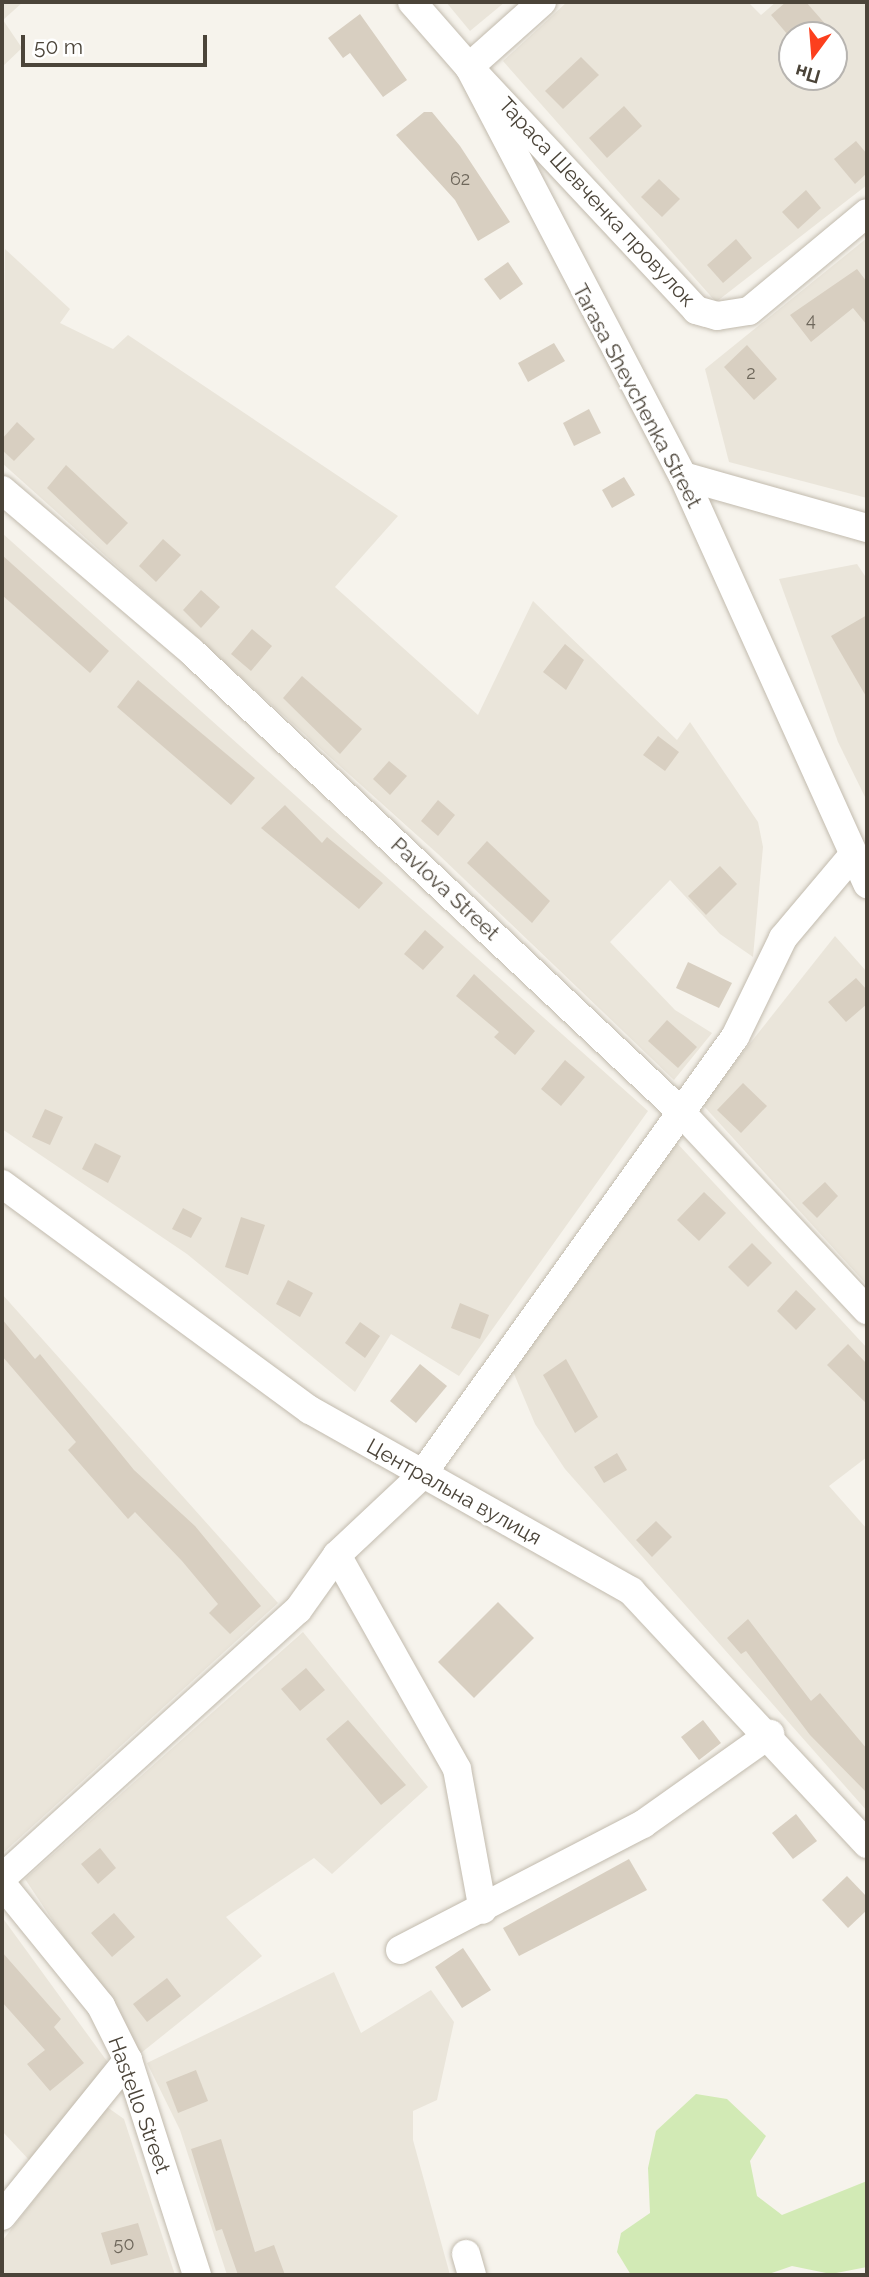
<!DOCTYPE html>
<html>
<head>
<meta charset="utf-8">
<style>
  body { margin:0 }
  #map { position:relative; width:869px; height:2277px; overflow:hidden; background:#f6f3ec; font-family:Raleway,sans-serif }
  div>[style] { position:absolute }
  .residential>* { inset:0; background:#eae5da }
  .green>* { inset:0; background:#d2eab5 }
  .building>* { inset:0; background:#d8cfc1 }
  .roads { filter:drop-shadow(0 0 2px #c2bbae) drop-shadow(0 0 2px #c2bbae) }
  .minor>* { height:28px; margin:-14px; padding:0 14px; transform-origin:14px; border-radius:14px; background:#fff }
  span { translate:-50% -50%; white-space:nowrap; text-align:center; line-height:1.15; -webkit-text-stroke:6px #fff; paint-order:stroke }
  .number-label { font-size:18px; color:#6e675b }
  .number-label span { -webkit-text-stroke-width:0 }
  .street-label { font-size:21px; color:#4b4439 }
  .frame { position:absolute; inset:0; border:4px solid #4b4439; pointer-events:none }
  .north { position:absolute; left:778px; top:21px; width:70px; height:70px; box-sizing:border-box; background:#fff; border:2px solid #b7b4b0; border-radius:50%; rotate:196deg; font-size:19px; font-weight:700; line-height:28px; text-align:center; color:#4b4439 }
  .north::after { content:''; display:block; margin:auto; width:24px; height:32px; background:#fc3f1d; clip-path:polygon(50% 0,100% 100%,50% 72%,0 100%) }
  .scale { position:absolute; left:21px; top:35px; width:186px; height:32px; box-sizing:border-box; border:4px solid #4b4439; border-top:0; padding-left:9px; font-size:21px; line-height:24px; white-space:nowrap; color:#4b4439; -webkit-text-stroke:5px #fff; paint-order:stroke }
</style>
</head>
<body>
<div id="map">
  <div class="residential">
    <i style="clip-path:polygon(2px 2px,23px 2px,3px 20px,22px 48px,2px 67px)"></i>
    <i style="clip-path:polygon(446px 2px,505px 2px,470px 31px)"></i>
    <i style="clip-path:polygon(evenodd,567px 2px,748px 2px,761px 15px,776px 2px,867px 2px,867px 185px,716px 302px,503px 61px,567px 2px,792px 35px,834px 35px,834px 77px,792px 77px,792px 35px)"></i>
    <i style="clip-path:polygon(867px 238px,867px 498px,729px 462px,705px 369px)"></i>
    <i style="clip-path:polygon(5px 249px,70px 309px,60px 323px,113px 349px,128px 335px,398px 516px,335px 587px,478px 715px,533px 601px,677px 740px,690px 722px,758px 822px,763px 847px,753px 957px,720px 934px,670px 880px,610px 942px,675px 1010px,712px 1033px,674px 1080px,438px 854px,2px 463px)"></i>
    <i style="clip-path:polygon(2px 533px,648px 1111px,459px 1376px,391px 1334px,355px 1392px,187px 1254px,2px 1129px)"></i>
    <i style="clip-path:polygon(857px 564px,867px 579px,867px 801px,838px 742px,779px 579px)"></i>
    <i style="clip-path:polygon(835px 936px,867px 972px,867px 1285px,702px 1104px)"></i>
    <i style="clip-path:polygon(676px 1142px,867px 1348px,867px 1457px,829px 1486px,867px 1529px,867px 1811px,565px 1469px,535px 1424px,512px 1369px)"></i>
    <i style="clip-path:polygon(2px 1294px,278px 1603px,2px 1854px)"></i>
    <i style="clip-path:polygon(303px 1632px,428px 1787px,332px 1874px,314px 1858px,226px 1917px,262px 1956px,141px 2053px,25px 1879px)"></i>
    <i style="clip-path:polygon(2px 1917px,109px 2064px,31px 2162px,2px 2131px)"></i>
    <i style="clip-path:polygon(334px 1972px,361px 2033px,431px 1990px,454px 2022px,437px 2100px,413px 2111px,413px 2140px,450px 2275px,227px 2275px,180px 2130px,147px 2063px)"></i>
    <i style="clip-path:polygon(107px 2107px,124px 2119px,175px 2275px,2px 2275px,2px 2241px)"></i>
  </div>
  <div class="green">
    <i style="clip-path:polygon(696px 2094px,727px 2099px,766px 2136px,750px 2161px,757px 2196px,782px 2215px,867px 2181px,867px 2267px,831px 2274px,792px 2266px,766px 2275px,631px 2275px,617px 2252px,621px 2233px,650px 2213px,648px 2168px,656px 2131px)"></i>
  </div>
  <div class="building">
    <i style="clip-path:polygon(786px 2px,806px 2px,835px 35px,788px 35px,771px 15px)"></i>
    <i style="clip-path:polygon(360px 14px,407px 80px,383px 97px,350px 53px,343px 58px,328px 38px)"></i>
    <i style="clip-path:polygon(581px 57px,599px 75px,563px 109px,545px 91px)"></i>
    <i style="clip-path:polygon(624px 106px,642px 126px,607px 158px,589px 138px)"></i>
    <i style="clip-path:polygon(424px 112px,432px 112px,460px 146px,510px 222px,478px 241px,455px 200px,396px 135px)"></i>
    <i style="clip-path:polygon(856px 141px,867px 154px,867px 173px,855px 184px,834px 159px)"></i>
    <i style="clip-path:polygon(659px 179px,680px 199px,662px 217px,641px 197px)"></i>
    <i style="clip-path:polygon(806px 190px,821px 208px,798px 229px,782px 212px)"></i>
    <i style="clip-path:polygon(736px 239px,752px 258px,723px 283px,707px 265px)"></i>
    <i style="clip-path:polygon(508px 262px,523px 284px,500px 300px,484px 279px)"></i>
    <i style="clip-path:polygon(857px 269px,867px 282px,867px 325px,853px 308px,811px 342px,790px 315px)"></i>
    <i style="clip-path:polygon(554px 343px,565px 361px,528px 382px,518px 363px)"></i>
    <i style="clip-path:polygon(747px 345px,777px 379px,754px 400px,724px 367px)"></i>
    <i style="clip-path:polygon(589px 409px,601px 433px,574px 446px,563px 423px)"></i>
    <i style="clip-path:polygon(17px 422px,35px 439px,14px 461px,2px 450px,2px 439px)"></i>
    <i style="clip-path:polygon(66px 465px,128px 523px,107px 545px,47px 488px)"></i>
    <i style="clip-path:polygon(624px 477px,635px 495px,612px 508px,602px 490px)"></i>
    <i style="clip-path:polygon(163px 539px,181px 555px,156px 582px,139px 566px)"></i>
    <i style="clip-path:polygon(2px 555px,109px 651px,90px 673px,2px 595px)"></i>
    <i style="clip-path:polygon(201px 590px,220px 607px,201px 628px,183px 610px)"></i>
    <i style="clip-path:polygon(867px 615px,867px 698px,831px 636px)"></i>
    <i style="clip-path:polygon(252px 629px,272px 646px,251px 671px,231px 654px)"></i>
    <i style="clip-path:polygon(565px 644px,584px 660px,566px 690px,543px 672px)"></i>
    <i style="clip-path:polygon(302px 676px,362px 729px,340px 754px,283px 698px)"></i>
    <i style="clip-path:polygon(138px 680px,255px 778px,231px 805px,117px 707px)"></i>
    <i style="clip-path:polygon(658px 736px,679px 752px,665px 771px,643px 755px)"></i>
    <i style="clip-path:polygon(389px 761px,407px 776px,390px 795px,373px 779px)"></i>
    <i style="clip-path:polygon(438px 800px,455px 815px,438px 836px,421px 821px)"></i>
    <i style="clip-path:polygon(285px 805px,322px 843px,327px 837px,383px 883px,359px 909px,261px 828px)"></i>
    <i style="clip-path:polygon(487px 841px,550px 901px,532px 923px,467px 863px)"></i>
    <i style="clip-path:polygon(720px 866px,737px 884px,706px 915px,688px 896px)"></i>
    <i style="clip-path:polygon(425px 930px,444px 947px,423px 970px,404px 954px)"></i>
    <i style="clip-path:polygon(688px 962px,732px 983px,719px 1008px,676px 988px)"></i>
    <i style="clip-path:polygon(474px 974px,535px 1031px,515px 1055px,494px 1037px,499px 1032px,456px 996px)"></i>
    <i style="clip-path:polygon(856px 978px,867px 990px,867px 1004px,846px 1022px,828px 1002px)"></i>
    <i style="clip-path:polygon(667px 1020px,697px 1047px,678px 1068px,648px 1041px)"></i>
    <i style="clip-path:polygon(565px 1060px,585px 1077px,561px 1106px,541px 1089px)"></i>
    <i style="clip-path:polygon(743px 1083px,767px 1106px,741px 1133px,717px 1110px)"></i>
    <i style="clip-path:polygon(45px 1109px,63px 1117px,50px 1145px,32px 1137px)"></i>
    <i style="clip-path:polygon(95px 1143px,121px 1156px,108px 1183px,82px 1169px)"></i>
    <i style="clip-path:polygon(825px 1182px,838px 1196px,817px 1218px,802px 1203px)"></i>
    <i style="clip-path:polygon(704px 1192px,726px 1213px,699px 1241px,677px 1220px)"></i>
    <i style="clip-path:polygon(183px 1208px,202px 1218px,191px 1238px,172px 1229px)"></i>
    <i style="clip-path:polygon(241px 1217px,265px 1225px,248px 1275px,225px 1267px)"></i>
    <i style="clip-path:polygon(752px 1243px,772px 1263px,748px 1287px,728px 1267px)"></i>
    <i style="clip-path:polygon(288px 1280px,313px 1293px,300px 1317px,276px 1304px)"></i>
    <i style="clip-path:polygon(796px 1290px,816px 1309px,796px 1330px,777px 1311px)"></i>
    <i style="clip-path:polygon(460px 1303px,489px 1315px,480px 1339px,451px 1328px)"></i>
    <i style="clip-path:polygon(2px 1319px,35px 1359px,40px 1354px,134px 1470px,195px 1526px,261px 1606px,230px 1634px,209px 1613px,218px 1604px,182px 1561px,135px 1512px,128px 1519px,68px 1450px,76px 1442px,2px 1356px)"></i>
    <i style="clip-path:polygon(360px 1322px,380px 1336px,365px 1358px,345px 1343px)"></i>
    <i style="clip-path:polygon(848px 1344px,867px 1364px,867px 1404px,827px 1365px)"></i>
    <i style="clip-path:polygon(566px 1359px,598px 1417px,575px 1433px,543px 1375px)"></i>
    <i style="clip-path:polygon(420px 1364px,447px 1386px,416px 1423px,390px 1401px)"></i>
    <i style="clip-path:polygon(617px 1453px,627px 1470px,604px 1483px,594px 1467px)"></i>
    <i style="clip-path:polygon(656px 1521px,672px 1537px,652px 1557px,636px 1540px)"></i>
    <i style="clip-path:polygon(498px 1602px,534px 1638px,474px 1698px,438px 1662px)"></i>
    <i style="clip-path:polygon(748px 1619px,811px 1701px,820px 1693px,867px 1749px,867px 1793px,810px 1735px,746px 1651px,741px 1654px,727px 1638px)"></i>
    <i style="clip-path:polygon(306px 1668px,325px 1690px,300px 1711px,281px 1689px)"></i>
    <i style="clip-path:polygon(348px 1720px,406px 1785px,381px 1805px,326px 1739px)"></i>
    <i style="clip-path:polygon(703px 1720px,721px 1743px,699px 1760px,681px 1737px)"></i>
    <i style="clip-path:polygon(796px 1814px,817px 1841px,793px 1859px,772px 1833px)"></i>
    <i style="clip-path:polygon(100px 1848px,116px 1868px,98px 1884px,81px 1864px)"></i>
    <i style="clip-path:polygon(629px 1859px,647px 1890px,519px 1956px,503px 1928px)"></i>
    <i style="clip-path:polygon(847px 1876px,867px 1897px,867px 1910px,848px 1928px,822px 1900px)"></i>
    <i style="clip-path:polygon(114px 1913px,135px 1937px,112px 1957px,91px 1933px)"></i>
    <i style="clip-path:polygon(463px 1948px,491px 1990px,462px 2008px,435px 1967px)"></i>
    <i style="clip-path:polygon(2px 1952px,61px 2019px,54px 2027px,84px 2063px,50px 2091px,27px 2064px,45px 2050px,2px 2002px)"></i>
    <i style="clip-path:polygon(167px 1978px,181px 1996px,147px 2022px,133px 2004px)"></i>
    <i style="clip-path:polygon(196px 2070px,208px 2101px,178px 2113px,166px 2082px)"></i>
    <i style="clip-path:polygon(221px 2139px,255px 2252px,274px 2245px,285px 2275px,238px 2275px,222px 2229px,216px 2231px,191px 2149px)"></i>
    <i style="clip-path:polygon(138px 2223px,148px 2255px,111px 2265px,101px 2233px)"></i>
  </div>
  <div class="roads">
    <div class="minor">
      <i style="left:412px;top:2px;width:86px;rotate:48.8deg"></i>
      <i style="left:469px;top:67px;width:462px;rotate:62.4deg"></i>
      <i style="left:683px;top:476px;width:448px;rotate:65.7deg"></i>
      <i style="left:542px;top:2px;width:98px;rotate:138.3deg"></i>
      <i style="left:469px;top:67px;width:333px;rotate:46.9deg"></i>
      <i style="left:696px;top:310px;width:22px;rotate:16deg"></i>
      <i style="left:717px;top:316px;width:32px;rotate:-9deg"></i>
      <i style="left:749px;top:311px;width:153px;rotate:-39.7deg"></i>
      <i style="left:683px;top:476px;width:191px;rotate:15.8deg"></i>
      <i style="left:2px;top:490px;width:248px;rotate:40.4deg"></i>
      <i style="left:191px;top:651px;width:669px;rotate:43.24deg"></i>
      <i style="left:678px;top:1109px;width:276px;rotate:46.8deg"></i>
      <i style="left:2px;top:1184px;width:382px;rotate:36.3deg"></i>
      <i style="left:310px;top:1410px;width:369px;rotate:29.4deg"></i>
      <i style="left:631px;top:1591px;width:346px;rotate:47deg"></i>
      <i style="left:337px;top:1555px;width:245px;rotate:60.7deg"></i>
      <i style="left:457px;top:1769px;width:143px;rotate:79.6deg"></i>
      <i style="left:2px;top:1878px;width:399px;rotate:-42.2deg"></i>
      <i style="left:298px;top:1610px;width:67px;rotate:-54.7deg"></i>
      <i style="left:337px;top:1555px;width:115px;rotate:-43.2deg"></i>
      <i style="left:421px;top:1476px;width:540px;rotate:-54.43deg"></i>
      <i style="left:735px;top:1037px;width:110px;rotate:-64.1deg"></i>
      <i style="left:783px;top:938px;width:107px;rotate:-49.9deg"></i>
      <i style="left:2px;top:1884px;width:157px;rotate:50.9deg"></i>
      <i style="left:101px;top:2006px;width:60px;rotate:63.4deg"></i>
      <i style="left:128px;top:2060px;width:226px;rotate:72.2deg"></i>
      <i style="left:400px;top:1950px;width:274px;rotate:-27.4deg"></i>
      <i style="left:643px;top:1824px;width:156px;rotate:-35.3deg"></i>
      <i style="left:2px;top:2216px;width:201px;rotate:-51.1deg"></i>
      <i style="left:466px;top:2254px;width:22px;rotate:74deg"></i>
    </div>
  </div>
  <div class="number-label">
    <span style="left:460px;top:179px">62</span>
    <span style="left:811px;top:320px">4</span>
    <span style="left:751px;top:373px">2</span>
    <span style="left:124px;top:2244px">50</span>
  </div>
  <div class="street-label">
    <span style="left:597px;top:202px;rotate:47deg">Тараса Шевченка провулок</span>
    <span style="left:637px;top:396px;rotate:62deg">Tarasa Shevchenka Street</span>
    <span style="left:445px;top:889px;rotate:43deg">Pavlova Street</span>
    <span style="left:454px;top:1492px;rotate:29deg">Центральна вулиця</span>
    <span style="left:139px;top:2105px;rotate:70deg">Hastello Street</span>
  </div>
  <div class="frame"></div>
  <div class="north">Пн</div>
  <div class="scale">50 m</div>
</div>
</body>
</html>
